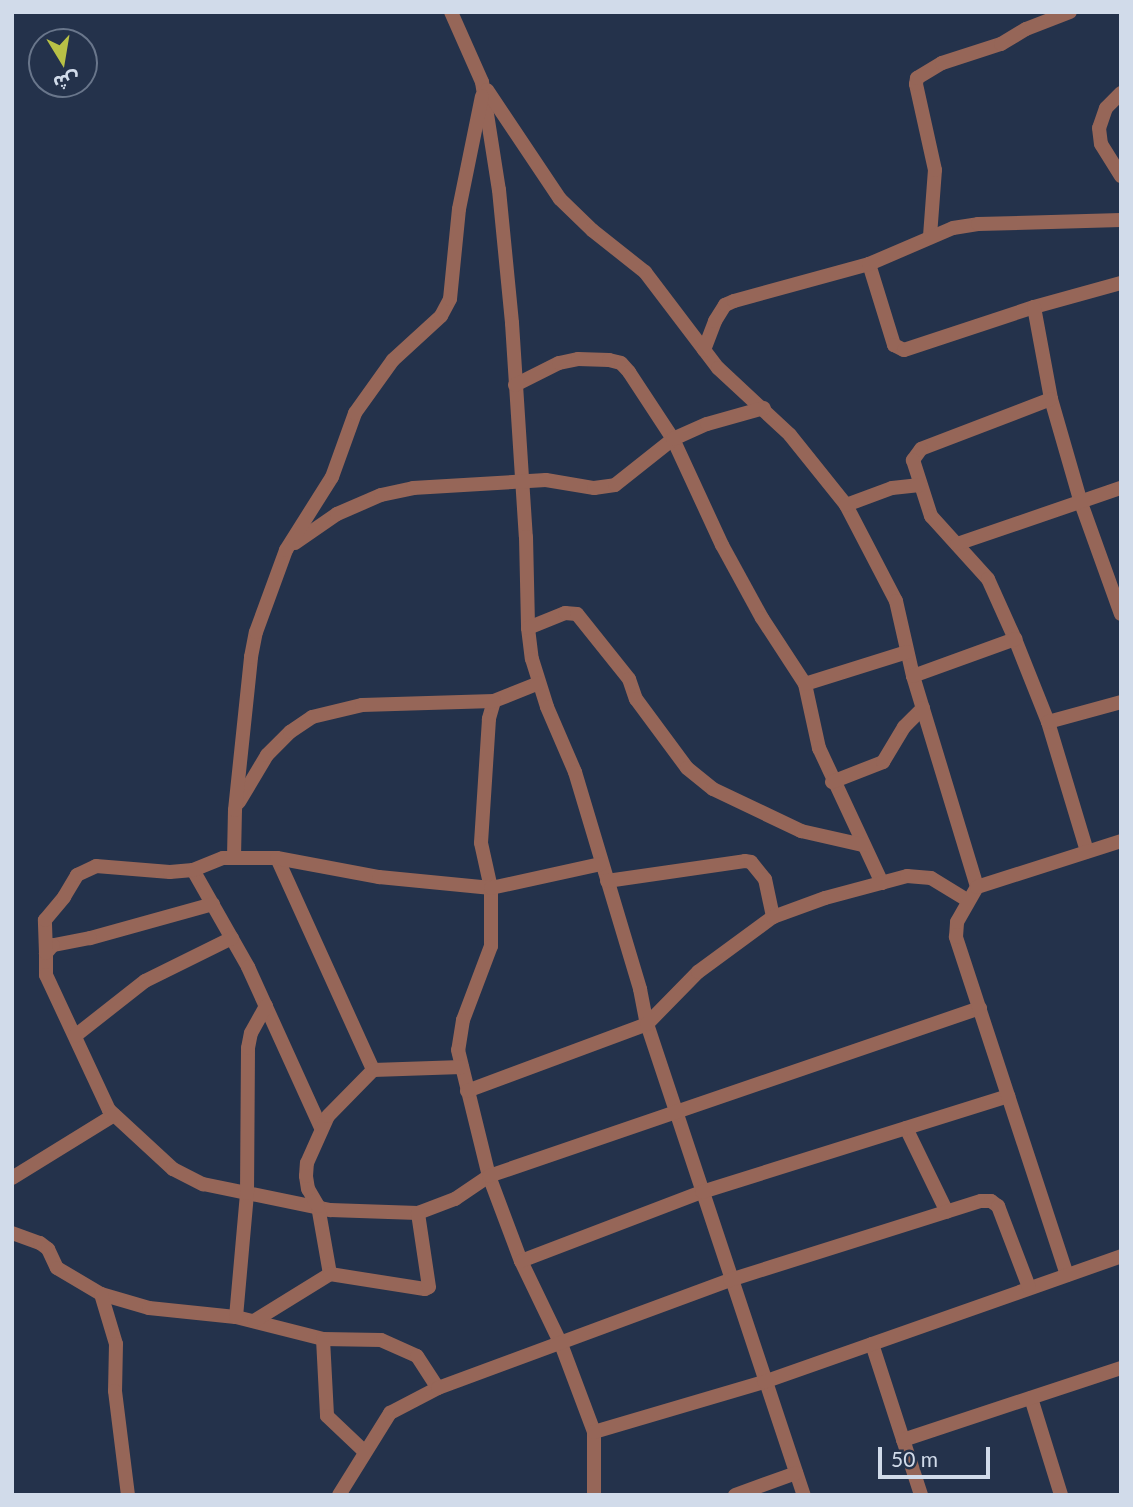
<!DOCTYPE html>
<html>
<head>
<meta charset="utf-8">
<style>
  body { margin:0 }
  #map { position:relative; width:1133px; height:1507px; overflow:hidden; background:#24324b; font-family:Lato,"Noto Sans Arabic",sans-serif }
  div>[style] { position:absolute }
  .minor>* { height:14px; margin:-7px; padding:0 7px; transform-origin:7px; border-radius:7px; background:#966658 }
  span { translate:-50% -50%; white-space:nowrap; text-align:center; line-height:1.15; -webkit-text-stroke:7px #24324b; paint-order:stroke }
  .frame { position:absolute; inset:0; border:14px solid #d1dbea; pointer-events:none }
  .north { position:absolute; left:28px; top:28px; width:70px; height:70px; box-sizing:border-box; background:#24324b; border:2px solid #69768b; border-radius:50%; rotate:169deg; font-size:19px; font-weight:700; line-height:28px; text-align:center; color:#d1dbea }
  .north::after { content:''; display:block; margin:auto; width:24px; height:32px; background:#b8c146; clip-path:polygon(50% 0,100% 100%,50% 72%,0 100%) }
  .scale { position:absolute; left:878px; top:1447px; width:112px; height:32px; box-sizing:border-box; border:4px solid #d1dbea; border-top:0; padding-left:9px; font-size:21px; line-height:24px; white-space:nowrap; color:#d1dbea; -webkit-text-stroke:5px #24324b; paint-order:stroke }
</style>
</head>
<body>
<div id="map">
  <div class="minor">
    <i style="left:451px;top:12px;width:77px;rotate:66.1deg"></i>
    <i style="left:482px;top:82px;width:109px;rotate:81.1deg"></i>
    <i style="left:499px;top:190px;width:134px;rotate:84.4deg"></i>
    <i style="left:512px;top:323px;width:214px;rotate:86.3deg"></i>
    <i style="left:526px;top:537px;width:91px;rotate:88.7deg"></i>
    <i style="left:528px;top:628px;width:31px;rotate:83deg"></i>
    <i style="left:532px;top:659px;width:50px;rotate:72.6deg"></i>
    <i style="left:547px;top:707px;width:71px;rotate:66.7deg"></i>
    <i style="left:575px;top:772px;width:227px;rotate:73.3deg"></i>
    <i style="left:640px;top:989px;width:36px;rotate:79deg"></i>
    <i style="left:647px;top:1024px;width:496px;rotate:71.6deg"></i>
    <i style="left:487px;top:90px;width:131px;rotate:56.2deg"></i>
    <i style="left:560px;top:199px;width:45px;rotate:44.1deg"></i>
    <i style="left:592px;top:230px;width:68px;rotate:38.4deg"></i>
    <i style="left:645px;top:272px;width:121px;rotate:52.8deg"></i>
    <i style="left:718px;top:368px;width:98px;rotate:42.9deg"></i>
    <i style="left:790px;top:435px;width:90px;rotate:51.3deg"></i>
    <i style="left:846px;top:505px;width:108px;rotate:62.5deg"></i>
    <i style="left:896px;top:601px;width:77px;rotate:77.2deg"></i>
    <i style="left:913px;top:676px;width:220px;rotate:73.1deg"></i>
    <i style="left:1121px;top:93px;width:21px;rotate:135deg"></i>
    <i style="left:1106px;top:108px;width:21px;rotate:109deg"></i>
    <i style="left:1099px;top:128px;width:16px;rotate:83deg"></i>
    <i style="left:1101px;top:144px;width:38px;rotate:58deg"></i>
    <i style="left:930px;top:236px;width:66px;rotate:-85.7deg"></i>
    <i style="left:935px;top:170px;width:88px;rotate:-102.5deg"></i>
    <i style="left:916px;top:84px;width:6px;rotate:-81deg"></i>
    <i style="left:917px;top:78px;width:29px;rotate:-31deg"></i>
    <i style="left:942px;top:63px;width:62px;rotate:-17.9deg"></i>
    <i style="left:1001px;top:44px;width:29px;rotate:-31deg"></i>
    <i style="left:1026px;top:29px;width:47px;rotate:-21.1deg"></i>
    <i style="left:869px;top:264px;width:85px;rotate:72.8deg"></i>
    <i style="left:894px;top:345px;width:11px;rotate:27deg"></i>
    <i style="left:904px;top:350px;width:137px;rotate:-18.3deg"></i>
    <i style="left:1034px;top:307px;width:90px;rotate:-15.4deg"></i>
    <i style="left:1034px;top:307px;width:94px;rotate:79.5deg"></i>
    <i style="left:1051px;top:399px;width:108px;rotate:73.9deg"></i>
    <i style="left:1081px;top:503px;width:118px;rotate:70.2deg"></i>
    <i style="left:704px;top:350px;width:31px;rotate:-69deg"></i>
    <i style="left:715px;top:321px;width:19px;rotate:-58deg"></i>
    <i style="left:725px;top:305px;width:10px;rotate:-24deg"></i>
    <i style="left:734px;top:301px;width:140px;rotate:-15.3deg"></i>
    <i style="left:869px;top:264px;width:91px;rotate:-23.2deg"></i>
    <i style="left:953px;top:228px;width:25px;rotate:-9deg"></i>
    <i style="left:978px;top:224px;width:143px;rotate:-1.6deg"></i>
    <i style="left:515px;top:385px;width:49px;rotate:-26.6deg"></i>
    <i style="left:559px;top:363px;width:19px;rotate:-12deg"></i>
    <i style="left:578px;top:359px;width:31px;rotate:2deg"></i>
    <i style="left:609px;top:360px;width:12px;rotate:14deg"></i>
    <i style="left:621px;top:363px;width:12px;rotate:48deg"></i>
    <i style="left:629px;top:372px;width:80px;rotate:56.7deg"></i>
    <i style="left:673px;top:439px;width:117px;rotate:65.2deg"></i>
    <i style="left:722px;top:545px;width:83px;rotate:61.3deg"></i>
    <i style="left:762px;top:618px;width:79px;rotate:56.9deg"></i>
    <i style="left:805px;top:684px;width:66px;rotate:77.7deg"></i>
    <i style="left:819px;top:748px;width:149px;rotate:65deg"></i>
    <i style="left:1051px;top:399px;width:139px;rotate:159deg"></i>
    <i style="left:921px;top:449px;width:14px;rotate:126deg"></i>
    <i style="left:913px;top:460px;width:59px;rotate:72.2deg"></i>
    <i style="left:931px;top:516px;width:85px;rotate:47.9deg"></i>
    <i style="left:988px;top:579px;width:66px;rotate:65.8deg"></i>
    <i style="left:1015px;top:639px;width:89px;rotate:68.3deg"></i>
    <i style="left:1048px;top:722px;width:135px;rotate:73.2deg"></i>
    <i style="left:846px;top:505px;width:49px;rotate:-20.3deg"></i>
    <i style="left:892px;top:488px;width:28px;rotate:-6deg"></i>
    <i style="left:295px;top:543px;width:51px;rotate:-34.6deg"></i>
    <i style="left:337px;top:514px;width:48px;rotate:-23.4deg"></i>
    <i style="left:381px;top:495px;width:33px;rotate:-12deg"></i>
    <i style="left:413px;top:488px;width:133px;rotate:-3.4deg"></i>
    <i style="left:546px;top:480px;width:49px;rotate:9.5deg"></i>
    <i style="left:594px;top:488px;width:21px;rotate:-8deg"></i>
    <i style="left:615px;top:485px;width:74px;rotate:-38.4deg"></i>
    <i style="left:673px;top:439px;width:37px;rotate:-24deg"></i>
    <i style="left:707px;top:424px;width:59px;rotate:-15.7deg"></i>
    <i style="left:957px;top:544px;width:173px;rotate:-18.9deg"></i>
    <i style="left:528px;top:628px;width:40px;rotate:-22deg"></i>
    <i style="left:565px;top:613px;width:12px;rotate:5deg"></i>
    <i style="left:577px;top:614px;width:83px;rotate:51.3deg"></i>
    <i style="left:629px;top:679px;width:21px;rotate:71deg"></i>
    <i style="left:636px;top:699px;width:86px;rotate:53.5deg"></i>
    <i style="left:687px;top:768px;width:33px;rotate:39deg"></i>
    <i style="left:713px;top:789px;width:98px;rotate:25.5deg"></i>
    <i style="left:801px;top:831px;width:64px;rotate:12.7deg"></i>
    <i style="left:913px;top:676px;width:109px;rotate:-19.9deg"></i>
    <i style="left:539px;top:683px;width:48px;rotate:158.2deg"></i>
    <i style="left:494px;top:701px;width:19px;rotate:106deg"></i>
    <i style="left:489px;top:719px;width:124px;rotate:93.7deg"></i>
    <i style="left:481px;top:843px;width:46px;rotate:77.5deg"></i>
    <i style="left:491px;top:888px;width:58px;rotate:90deg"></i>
    <i style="left:491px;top:946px;width:79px;rotate:110.7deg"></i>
    <i style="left:463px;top:1020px;width:30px;rotate:99deg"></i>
    <i style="left:458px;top:1050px;width:130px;rotate:76.2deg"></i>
    <i style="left:489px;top:1176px;width:91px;rotate:69.4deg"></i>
    <i style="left:521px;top:1261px;width:92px;rotate:64.3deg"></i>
    <i style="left:561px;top:1344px;width:94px;rotate:69.4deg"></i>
    <i style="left:594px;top:1432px;width:63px;rotate:90deg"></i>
    <i style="left:805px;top:684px;width:107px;rotate:-17.4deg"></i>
    <i style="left:1048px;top:722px;width:76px;rotate:-15.3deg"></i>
    <i style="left:832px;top:782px;width:55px;rotate:-21.4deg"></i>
    <i style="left:883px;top:762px;width:41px;rotate:-59deg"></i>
    <i style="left:904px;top:727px;width:27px;rotate:-45deg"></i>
    <i style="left:239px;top:802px;width:55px;rotate:-59.2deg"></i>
    <i style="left:267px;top:755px;width:33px;rotate:-45deg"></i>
    <i style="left:290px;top:732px;width:27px;rotate:-34deg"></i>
    <i style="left:312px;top:717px;width:51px;rotate:-13.5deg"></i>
    <i style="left:362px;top:705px;width:132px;rotate:-1.7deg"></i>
    <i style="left:234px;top:857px;width:47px;rotate:-88.8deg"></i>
    <i style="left:235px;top:810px;width:154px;rotate:-84deg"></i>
    <i style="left:251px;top:657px;width:25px;rotate:-79deg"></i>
    <i style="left:256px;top:632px;width:87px;rotate:-69.9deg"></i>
    <i style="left:286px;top:550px;width:86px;rotate:-57.8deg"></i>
    <i style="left:332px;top:477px;width:68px;rotate:-70.2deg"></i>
    <i style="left:355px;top:413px;width:65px;rotate:-54.4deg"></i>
    <i style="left:393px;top:360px;width:65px;rotate:-42.5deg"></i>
    <i style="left:441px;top:316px;width:19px;rotate:-62deg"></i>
    <i style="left:450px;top:299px;width:90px;rotate:-84.3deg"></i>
    <i style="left:459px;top:209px;width:115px;rotate:-78.5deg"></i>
    <i style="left:277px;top:858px;width:233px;rotate:65.6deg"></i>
    <i style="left:193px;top:870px;width:112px;rotate:60.4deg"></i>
    <i style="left:248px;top:967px;width:177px;rotate:65.6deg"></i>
    <i style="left:607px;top:881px;width:139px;rotate:-8.2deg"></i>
    <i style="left:745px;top:861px;width:6px;rotate:9deg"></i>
    <i style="left:751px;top:862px;width:22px;rotate:51deg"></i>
    <i style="left:765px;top:879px;width:39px;rotate:78deg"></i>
    <i style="left:213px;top:904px;width:128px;rotate:164.5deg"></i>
    <i style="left:90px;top:938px;width:38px;rotate:169deg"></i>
    <i style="left:53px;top:945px;width:11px;rotate:131deg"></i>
    <i style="left:46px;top:953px;width:22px;rotate:90deg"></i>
    <i style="left:46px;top:975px;width:149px;rotate:65deg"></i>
    <i style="left:109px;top:1110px;width:87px;rotate:42.7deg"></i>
    <i style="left:173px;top:1169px;width:34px;rotate:27deg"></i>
    <i style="left:203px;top:1184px;width:130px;rotate:11.6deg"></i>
    <i style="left:330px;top:1210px;width:88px;rotate:2deg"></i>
    <i style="left:418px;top:1213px;width:40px;rotate:-21deg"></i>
    <i style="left:455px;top:1199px;width:41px;rotate:-34.1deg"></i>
    <i style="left:489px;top:1176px;width:519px;rotate:-18.89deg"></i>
    <i style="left:46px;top:953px;width:33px;rotate:-92deg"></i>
    <i style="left:45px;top:920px;width:30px;rotate:-50deg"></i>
    <i style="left:64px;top:897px;width:26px;rotate:-59deg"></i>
    <i style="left:77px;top:875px;width:21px;rotate:-25deg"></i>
    <i style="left:96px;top:866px;width:74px;rotate:4.6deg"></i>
    <i style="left:170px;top:872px;width:23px;rotate:-5deg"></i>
    <i style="left:193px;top:870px;width:32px;rotate:-22deg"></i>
    <i style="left:223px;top:858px;width:54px"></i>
    <i style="left:277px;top:858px;width:104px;rotate:10.6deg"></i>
    <i style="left:379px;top:877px;width:113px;rotate:5.6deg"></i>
    <i style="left:491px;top:888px;width:113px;rotate:-12.3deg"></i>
    <i style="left:75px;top:1036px;width:89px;rotate:-38.2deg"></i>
    <i style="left:145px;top:981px;width:97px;rotate:-26.3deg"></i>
    <i style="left:467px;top:1091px;width:192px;rotate:-20.4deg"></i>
    <i style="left:647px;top:1024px;width:73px;rotate:-45.6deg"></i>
    <i style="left:698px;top:972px;width:93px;rotate:-36.3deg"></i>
    <i style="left:773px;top:917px;width:55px;rotate:-20.1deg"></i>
    <i style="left:825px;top:898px;width:85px;rotate:-15deg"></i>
    <i style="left:907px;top:876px;width:24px;rotate:5deg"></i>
    <i style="left:931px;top:878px;width:42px;rotate:31.4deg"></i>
    <i style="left:906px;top:1128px;width:93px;rotate:64deg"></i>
    <i style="left:12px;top:1178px;width:120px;rotate:-31.7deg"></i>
    <i style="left:12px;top:1233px;width:30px;rotate:20deg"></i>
    <i style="left:40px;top:1243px;width:10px;rotate:37deg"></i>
    <i style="left:48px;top:1249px;width:21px;rotate:65deg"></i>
    <i style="left:57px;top:1268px;width:51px;rotate:30.6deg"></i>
    <i style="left:101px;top:1294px;width:50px;rotate:16.3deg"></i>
    <i style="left:149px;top:1308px;width:87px;rotate:5.9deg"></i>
    <i style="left:236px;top:1317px;width:90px;rotate:14.2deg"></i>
    <i style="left:323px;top:1339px;width:58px;rotate:1deg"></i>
    <i style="left:381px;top:1340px;width:39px;rotate:24deg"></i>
    <i style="left:417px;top:1356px;width:38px;rotate:57deg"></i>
    <i style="left:521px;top:1261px;width:194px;rotate:-20.9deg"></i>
    <i style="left:702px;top:1192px;width:321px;rotate:-17.4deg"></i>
    <i style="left:330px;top:1274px;width:69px;rotate:-100deg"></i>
    <i style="left:318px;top:1206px;width:20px;rotate:-120deg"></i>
    <i style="left:308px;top:1189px;width:13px;rotate:-99deg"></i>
    <i style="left:306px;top:1176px;width:13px;rotate:-86deg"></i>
    <i style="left:307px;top:1163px;width:51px;rotate:-65.9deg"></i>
    <i style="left:328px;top:1116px;width:64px;rotate:-45.6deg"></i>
    <i style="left:373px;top:1070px;width:89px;rotate:-1.9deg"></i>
    <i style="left:1067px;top:1275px;width:356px;rotate:-108.2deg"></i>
    <i style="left:956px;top:937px;width:15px;rotate:-86deg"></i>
    <i style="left:957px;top:922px;width:40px;rotate:-60.3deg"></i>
    <i style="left:977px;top:887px;width:151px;rotate:-17.7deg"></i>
    <i style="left:101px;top:1294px;width:52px;rotate:73.3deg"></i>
    <i style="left:116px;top:1344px;width:47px;rotate:91.2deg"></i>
    <i style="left:115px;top:1391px;width:105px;rotate:82.9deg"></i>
    <i style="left:236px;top:1317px;width:124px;rotate:-84.9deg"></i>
    <i style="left:247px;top:1193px;width:145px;rotate:-89.6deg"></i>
    <i style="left:248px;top:1048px;width:15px;rotate:-79deg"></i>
    <i style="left:251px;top:1033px;width:31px;rotate:-61deg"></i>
    <i style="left:254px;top:1321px;width:89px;rotate:-31.7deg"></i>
    <i style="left:330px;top:1274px;width:96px;rotate:9deg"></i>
    <i style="left:425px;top:1289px;width:4px;rotate:-27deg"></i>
    <i style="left:429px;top:1287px;width:75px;rotate:-98.5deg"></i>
    <i style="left:323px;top:1339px;width:77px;rotate:87deg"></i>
    <i style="left:327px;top:1416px;width:52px;rotate:43.5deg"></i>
    <i style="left:872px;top:1344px;width:159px;rotate:72deg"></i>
    <i style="left:1031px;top:1398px;width:102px;rotate:72.8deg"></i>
    <i style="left:594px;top:1432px;width:177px;rotate:-16.4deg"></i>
    <i style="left:764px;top:1382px;width:379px;rotate:-19.4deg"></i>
    <i style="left:903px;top:1440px;width:230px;rotate:-18.3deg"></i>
    <i style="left:339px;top:1495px;width:97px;rotate:-58.1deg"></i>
    <i style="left:390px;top:1413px;width:54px;rotate:-27.5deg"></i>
    <i style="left:438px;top:1388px;width:311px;rotate:-20.3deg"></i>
    <i style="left:730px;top:1280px;width:263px;rotate:-17.5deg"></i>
    <i style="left:981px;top:1201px;width:10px"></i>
    <i style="left:991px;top:1201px;width:9px;rotate:36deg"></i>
    <i style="left:998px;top:1206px;width:87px;rotate:69.1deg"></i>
    <i style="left:735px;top:1495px;width:65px;rotate:-19.8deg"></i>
  </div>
  <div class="frame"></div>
  <div class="north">ش</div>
  <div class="scale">50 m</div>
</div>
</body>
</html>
